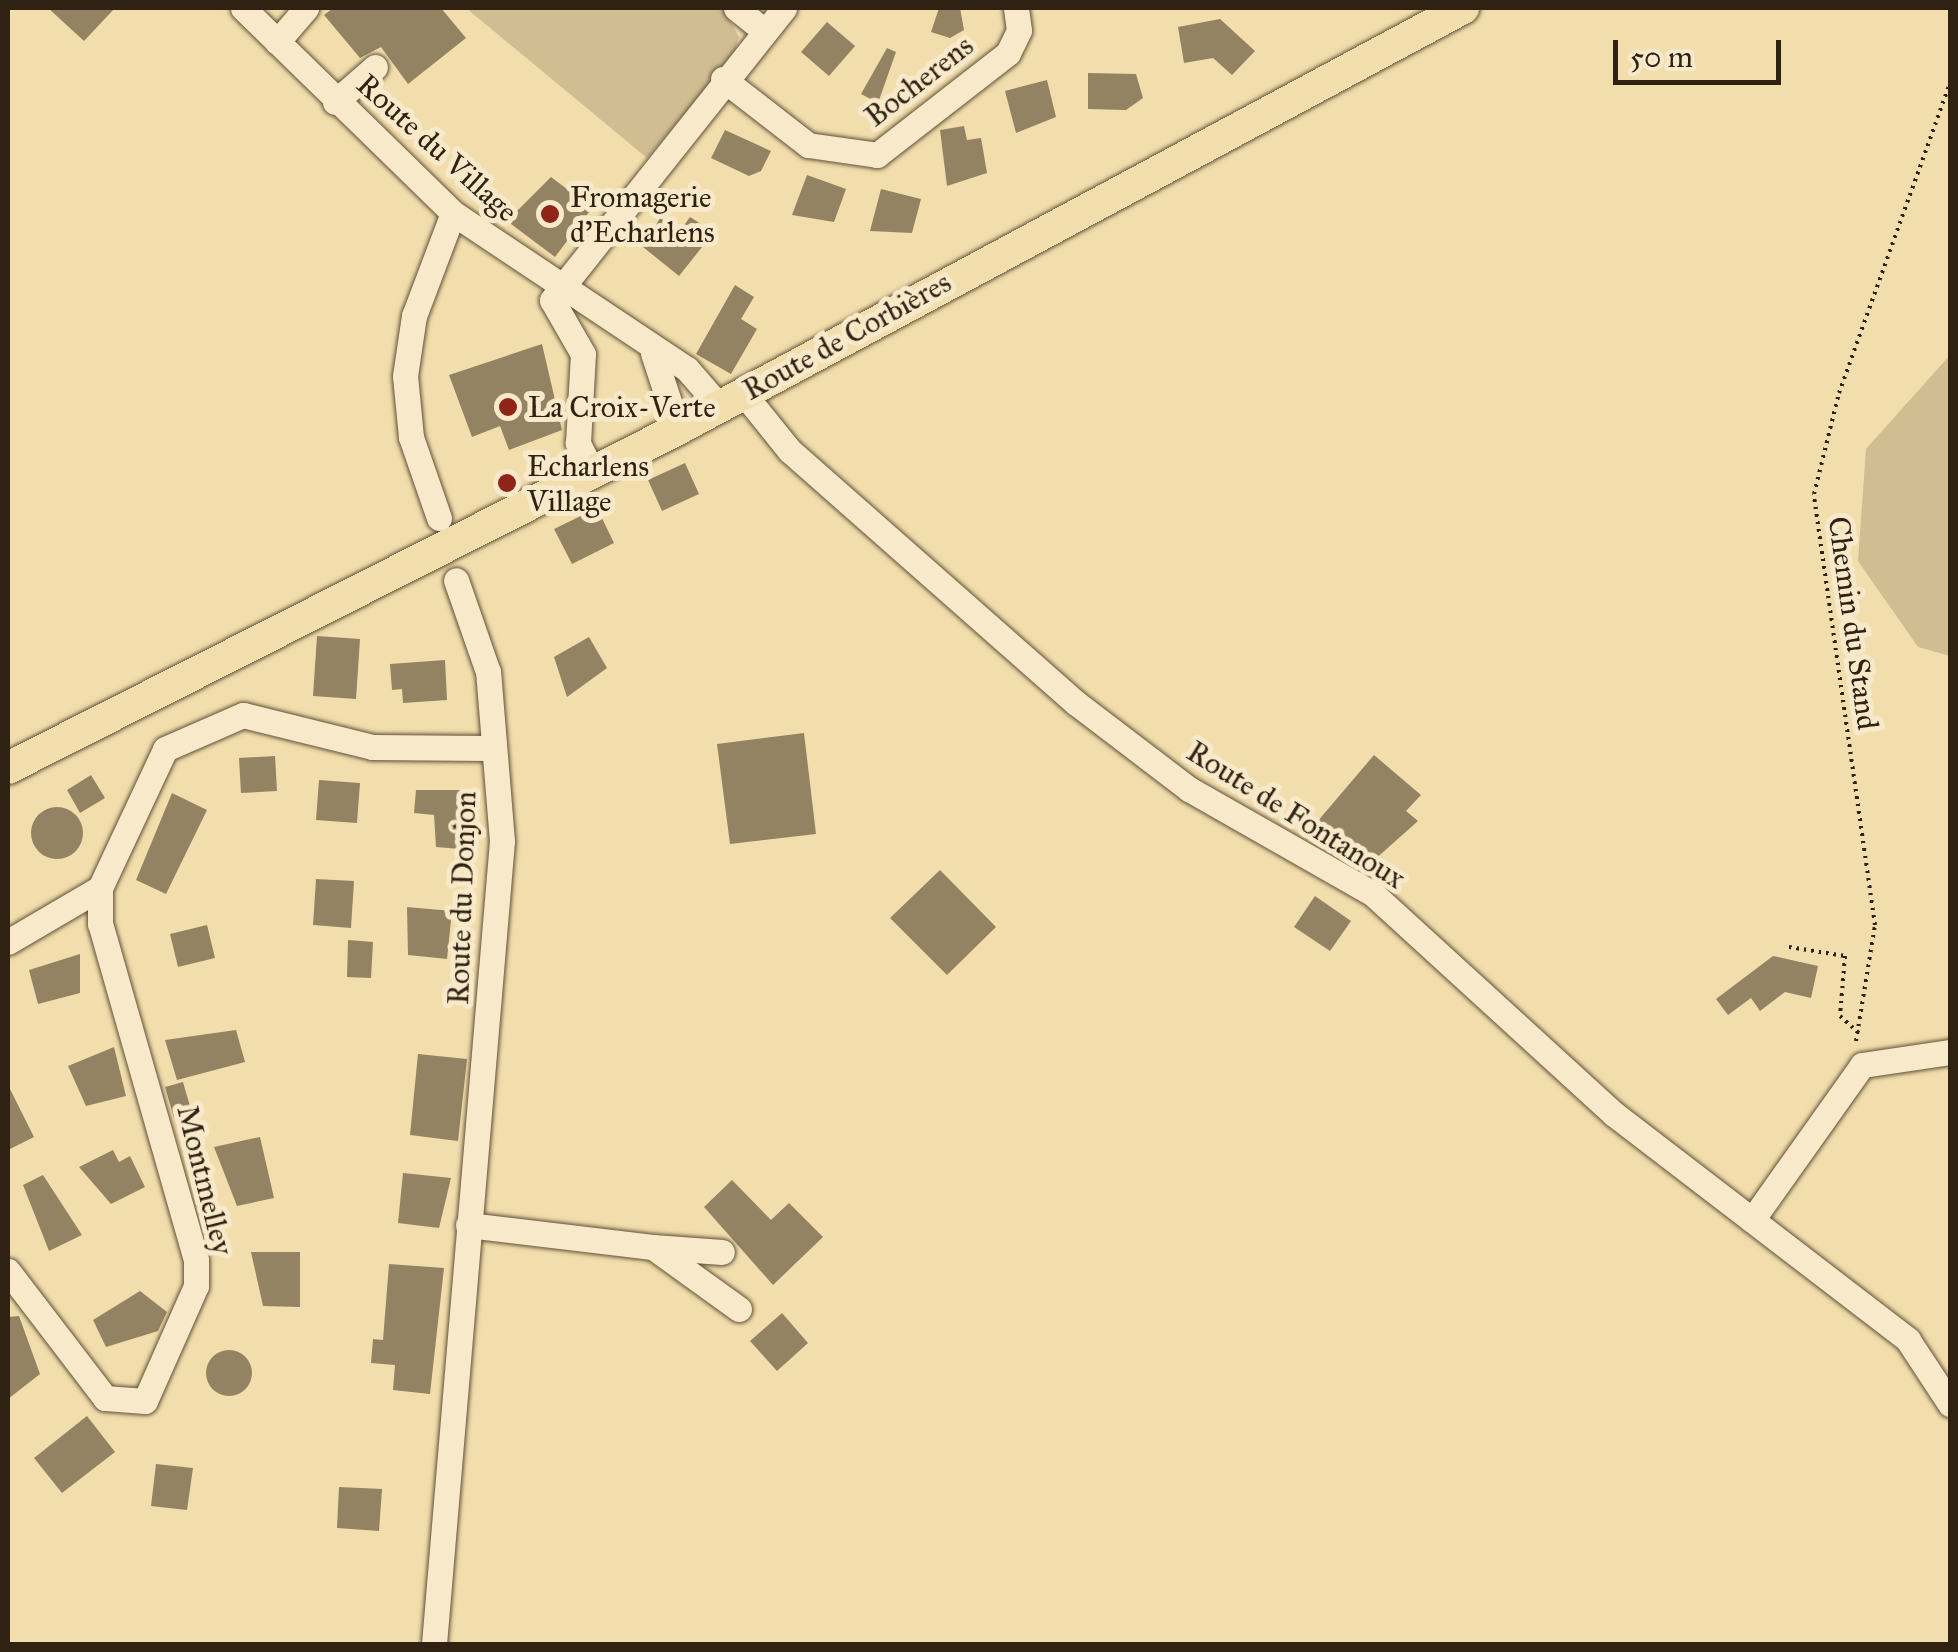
<!DOCTYPE html>
<html>
<head>
<meta charset="utf-8">
<style>
  body { margin:0 }
  #map { position:relative; width:1958px; height:1652px; overflow:hidden; background:#f2ddac; font-family:"IM FELL Great Primer",serif }
  div>[style] { position:absolute }
  .green>* { inset:0; background:#d1bd92 }
  .building>* { inset:0; background:#948362 }
  .round { border-radius:50% }
  .path>* { height:4px; margin-top:-2px; transform-origin:0; background:repeating-linear-gradient(90deg,#2f2212 0 2.5px,transparent 0 7.5px) }
  .roads { filter:drop-shadow(0 0 2px #605138) drop-shadow(0 0 2px #605138) }
  .minor>* { height:25px; margin:-12.5px; padding:0 12.5px; transform-origin:12.5px; border-radius:12.5px; background:#f7e9c9 }
  .major>* { height:32px; margin:-16px; padding:0 16px; transform-origin:16px; border-radius:16px; background:#f2ddac }
  .dots>* { width:28px; height:28px; translate:-50% -50%; box-sizing:border-box; border:5px solid #f7e9c9; border-radius:50% }
  span { translate:-50% -50%; white-space:nowrap; text-align:center; line-height:1.15; -webkit-text-stroke:10px #f7e9c9; paint-order:stroke }
  .street-label { font-size:30px; color:#2f2212 }
  .poi-label { font-size:30px; color:#2f2212 }
  .left { translate:0 -50%; text-align:left }
  .frame { position:absolute; inset:0; border:10px solid #2f2212; pointer-events:none }
  .scale { position:absolute; left:1613px; top:40px; width:168px; height:45px; box-sizing:border-box; border:5px solid #2f2212; border-top:0; padding-left:12px; font-size:30px; line-height:35px; white-space:nowrap; color:#2f2212; -webkit-text-stroke:8px #f7e9c9; paint-order:stroke }
</style>
</head>
<body>
<div id="map">
  <div class="green">
    <i style="clip-path:polygon(466px 8px,723px 8px,739px 37px,733px 56px,647px 158px)"></i>
    <i style="clip-path:polygon(1950px 355px,1950px 656px,1918px 647px,1858px 561px,1866px 449px)"></i>
  </div>
  <div class="building">
    <i style="clip-path:polygon(48px 8px,115px 8px,84px 41px)"></i>
    <i style="clip-path:polygon(333px 8px,441px 8px,466px 38px,408px 84px,381px 47px,360px 58px,324px 15px)"></i>
    <i style="clip-path:polygon(939px 8px,960px 8px,964px 30px,950px 38px,931px 32px)"></i>
    <i style="clip-path:polygon(1220px 19px,1255px 51px,1232px 75px,1213px 58px,1184px 63px,1178px 27px)"></i>
    <i style="clip-path:polygon(827px 22px,855px 46px,829px 76px,801px 52px)"></i>
    <i style="clip-path:polygon(887px 48px,896px 52px,878px 103px,861px 94px)"></i>
    <i style="clip-path:polygon(1088px 73px,1136px 74px,1143px 98px,1126px 110px,1088px 109px)"></i>
    <i style="clip-path:polygon(1047px 80px,1056px 117px,1016px 133px,1005px 91px)"></i>
    <i style="clip-path:polygon(964px 126px,967px 140px,981px 138px,987px 173px,947px 186px,940px 130px)"></i>
    <i style="clip-path:polygon(725px 130px,771px 151px,761px 171px,749px 176px,711px 158px)"></i>
    <i style="clip-path:polygon(807px 175px,846px 189px,834px 222px,792px 215px)"></i>
    <i style="clip-path:polygon(551px 177px,592px 208px,555px 257px,507px 221px)"></i>
    <i style="clip-path:polygon(881px 189px,921px 199px,912px 233px,870px 231px)"></i>
    <i style="clip-path:polygon(690px 217px,714px 232px,679px 276px,643px 247px,660px 218px,680px 231px)"></i>
    <i style="clip-path:polygon(735px 285px,754px 297px,741px 319px,757px 329px,731px 374px,696px 354px)"></i>
    <i style="clip-path:polygon(542px 344px,562px 430px,509px 450px,500px 426px,472px 437px,449px 375px)"></i>
    <i style="clip-path:polygon(685px 463px,699px 494px,662px 511px,648px 480px)"></i>
    <i style="clip-path:polygon(597px 508px,614px 543px,572px 564px,554px 529px)"></i>
    <i style="clip-path:polygon(317px 636px,360px 639px,356px 699px,313px 696px)"></i>
    <i style="clip-path:polygon(589px 637px,607px 668px,567px 697px,554px 657px)"></i>
    <i style="clip-path:polygon(445px 660px,447px 700px,403px 703px,402px 689px,392px 690px,390px 664px)"></i>
    <i style="clip-path:polygon(804px 733px,816px 834px,730px 844px,717px 744px)"></i>
    <i style="clip-path:polygon(1374px 755px,1421px 795px,1406px 811px,1418px 821px,1363px 870px,1311px 829px)"></i>
    <i style="clip-path:polygon(275px 756px,277px 791px,241px 793px,239px 758px)"></i>
    <i style="clip-path:polygon(91px 775px,105px 798px,80px 813px,67px 790px)"></i>
    <i style="clip-path:polygon(319px 780px,360px 783px,357px 823px,316px 820px)"></i>
    <i style="clip-path:polygon(416px 790px,471px 790px,460px 849px,436px 847px,434px 815px,414px 813px)"></i>
    <i style="clip-path:polygon(172px 793px,207px 810px,166px 894px,136px 880px)"></i>
    <i class="round" style="left:31px;top:807px;width:52px;height:52px"></i>
    <i style="clip-path:polygon(940px 870px,996px 927px,947px 975px,890px 918px)"></i>
    <i style="clip-path:polygon(316px 879px,354px 881px,351px 928px,313px 925px)"></i>
    <i style="clip-path:polygon(1315px 896px,1351px 921px,1330px 951px,1294px 927px)"></i>
    <i style="clip-path:polygon(407px 907px,452px 911px,447px 959px,408px 955px)"></i>
    <i style="clip-path:polygon(207px 925px,215px 958px,178px 967px,170px 934px)"></i>
    <i style="clip-path:polygon(348px 940px,373px 942px,371px 978px,347px 977px)"></i>
    <i style="clip-path:polygon(80px 954px,80px 993px,38px 1004px,29px 970px)"></i>
    <i style="clip-path:polygon(1773px 956px,1818px 966px,1811px 998px,1785px 992px,1760px 1011px,1751px 998px,1728px 1015px,1716px 999px)"></i>
    <i style="clip-path:polygon(236px 1030px,245px 1062px,177px 1080px,165px 1040px)"></i>
    <i style="clip-path:polygon(114px 1047px,126px 1096px,86px 1106px,68px 1066px)"></i>
    <i style="clip-path:polygon(418px 1054px,467px 1059px,458px 1141px,410px 1135px)"></i>
    <i style="clip-path:polygon(183px 1082px,192px 1113px,174px 1118px,165px 1087px)"></i>
    <i style="clip-path:polygon(8px 1085px,34px 1137px,8px 1150px)"></i>
    <i style="clip-path:polygon(260px 1137px,274px 1198px,237px 1206px,214px 1147px)"></i>
    <i style="clip-path:polygon(113px 1150px,119px 1162px,130px 1156px,145px 1187px,111px 1204px,79px 1167px)"></i>
    <i style="clip-path:polygon(403px 1173px,451px 1178px,439px 1228px,398px 1223px)"></i>
    <i style="clip-path:polygon(43px 1175px,82px 1235px,49px 1251px,23px 1185px)"></i>
    <i style="clip-path:polygon(732px 1180px,771px 1220px,789px 1203px,823px 1237px,773px 1285px,704px 1207px)"></i>
    <i style="clip-path:polygon(251px 1252px,300px 1252px,300px 1307px,263px 1306px)"></i>
    <i style="clip-path:polygon(389px 1264px,444px 1268px,430px 1394px,393px 1390px,395px 1365px,371px 1363px,373px 1339px,383px 1340px)"></i>
    <i style="clip-path:polygon(140px 1291px,167px 1312px,158px 1331px,106px 1347px,93px 1320px)"></i>
    <i style="clip-path:polygon(782px 1313px,808px 1343px,777px 1371px,750px 1341px)"></i>
    <i style="clip-path:polygon(19px 1316px,40px 1374px,8px 1399px,8px 1317px)"></i>
    <i class="round" style="left:206px;top:1350px;width:46px;height:46px"></i>
    <i style="clip-path:polygon(87px 1416px,115px 1452px,62px 1493px,34px 1458px)"></i>
    <i style="clip-path:polygon(156px 1464px,193px 1468px,187px 1510px,151px 1506px)"></i>
    <i style="clip-path:polygon(339px 1487px,382px 1489px,379px 1531px,337px 1528px)"></i>
  </div>
  <div class="path">
    <i style="left:1789px;top:947px;width:57px;rotate:9.1deg"></i>
    <i style="left:1845px;top:956px;width:60px;rotate:94.8deg"></i>
    <i style="left:1840px;top:1016px;width:25px;rotate:42deg"></i>
    <i style="left:1856px;top:1041px;width:118px;rotate:-80.7deg"></i>
    <i style="left:1875px;top:925px;width:435px;rotate:-98.1deg"></i>
    <i style="left:1814px;top:494px;width:104px;rotate:-76.1deg"></i>
    <i style="left:1839px;top:393px;width:329px;rotate:-70.3deg"></i>
  </div>
  <div class="roads">
    <div class="minor">
      <i style="left:243px;top:8px;width:293px;rotate:44.3deg"></i>
      <i style="left:453px;top:213px;width:281px;rotate:33.7deg"></i>
      <i style="left:687px;top:369px;width:50px;rotate:49deg"></i>
      <i style="left:736px;top:8px;width:36px;rotate:39deg"></i>
      <i style="left:277px;top:42px;width:45px;rotate:-49.5deg"></i>
      <i style="left:723px;top:79px;width:108px;rotate:37.8deg"></i>
      <i style="left:808px;top:145px;width:70px;rotate:8.2deg"></i>
      <i style="left:877px;top:155px;width:166px;rotate:-37.9deg"></i>
      <i style="left:1008px;top:53px;width:25px;rotate:-64deg"></i>
      <i style="left:1019px;top:30px;width:22px;rotate:-98deg"></i>
      <i style="left:335px;top:102px;width:53px;rotate:-41.2deg"></i>
      <i style="left:653px;top:353px;width:80px;rotate:71.8deg"></i>
      <i style="left:744px;top:394px;width:73px;rotate:51.1deg"></i>
      <i style="left:790px;top:451px;width:381px;rotate:41.4deg"></i>
      <i style="left:1076px;top:703px;width:142px;rotate:37.3deg"></i>
      <i style="left:1189px;top:789px;width:212px;rotate:29.7deg"></i>
      <i style="left:1373px;top:894px;width:326px;rotate:42.4deg"></i>
      <i style="left:1614px;top:1114px;width:371px;rotate:37.5deg"></i>
      <i style="left:1908px;top:1340px;width:77px;rotate:56.7deg"></i>
      <i style="left:593px;top:473px;width:34px;rotate:-117deg"></i>
      <i style="left:578px;top:443px;width:89px;rotate:-86.8deg"></i>
      <i style="left:583px;top:354px;width:62px;rotate:-119.9deg"></i>
      <i style="left:552px;top:300px;width:373px;rotate:-51.5deg"></i>
      <i style="left:439px;top:518px;width:86px;rotate:-109.1deg"></i>
      <i style="left:411px;top:437px;width:61px;rotate:-95.6deg"></i>
      <i style="left:405px;top:376px;width:61px;rotate:-81.5deg"></i>
      <i style="left:414px;top:316px;width:110px;rotate:-69.3deg"></i>
      <i style="left:8px;top:942px;width:107px;rotate:-30.4deg"></i>
      <i style="left:1752px;top:1220px;width:190px;rotate:-54.6deg"></i>
      <i style="left:1862px;top:1065px;width:89px;rotate:-8.4deg"></i>
      <i style="left:468px;top:1225px;width:186px;rotate:6.8deg"></i>
      <i style="left:653px;top:1247px;width:106px;rotate:35.8deg"></i>
      <i style="left:653px;top:1247px;width:69px;rotate:4.1deg"></i>
      <i style="left:8px;top:1271px;width:160px;rotate:52.6deg"></i>
      <i style="left:105px;top:1398px;width:40px;rotate:4.3deg"></i>
      <i style="left:145px;top:1401px;width:126px;rotate:-66.1deg"></i>
      <i style="left:196px;top:1286px;width:26px;rotate:-90deg"></i>
      <i style="left:196px;top:1260px;width:349px;rotate:-105.9deg"></i>
      <i style="left:100px;top:924px;width:36px;rotate:-90deg"></i>
      <i style="left:100px;top:888px;width:153px;rotate:-64.9deg"></i>
      <i style="left:165px;top:749px;width:85px;rotate:-23.6deg"></i>
      <i style="left:243px;top:715px;width:133px;rotate:13.9deg"></i>
      <i style="left:372px;top:747px;width:116px;rotate:0.5deg"></i>
      <i style="left:434px;top:1644px;width:806px;rotate:-85.16deg"></i>
      <i style="left:502px;top:841px;width:170px;rotate:-94.7deg"></i>
      <i style="left:488px;top:672px;width:97px;rotate:-109.2deg"></i>
    </div>
    <div class="major">
      <i style="left:8px;top:768px;width:751px;rotate:-26.84deg"></i>
      <i style="left:678px;top:429px;width:891px;rotate:-28.2deg"></i>
    </div>
  </div>
  <div class="dots">
    <i style="left:550px;top:214px;background:#8f2418"></i>
    <i style="left:508px;top:407px;background:#8f2418"></i>
    <i style="left:507px;top:483px;background:#8f2418"></i>
  </div>
  <div class="street-label">
    <span style="left:919px;top:81px;rotate:-38deg">Bocherens</span>
    <span style="left:437px;top:148px;rotate:42deg">Route du Village</span>
    <span style="left:847px;top:336px;rotate:-29deg">Route de Corbières</span>
    <span style="left:1853px;top:623px;rotate:82deg">Chemin du Stand</span>
    <span style="left:1296px;top:815px;rotate:32deg">Route de Fontanoux</span>
    <span style="left:462px;top:898px;rotate:-88deg">Route du Donjon</span>
    <span style="left:205px;top:1180px;rotate:76deg">Montmelley</span>
  </div>
  <div class="poi-label">
    <span class="left" style="left:570px;top:214px">Fromagerie<br>d'Echarlens</span>
    <span class="left" style="left:528px;top:407px">La Croix-Verte</span>
    <span class="left" style="left:527px;top:483px">Echarlens<br>Village</span>
  </div>
  <div class="frame"></div>
  <div class="scale">50 m</div>
</div>
</body>
</html>
